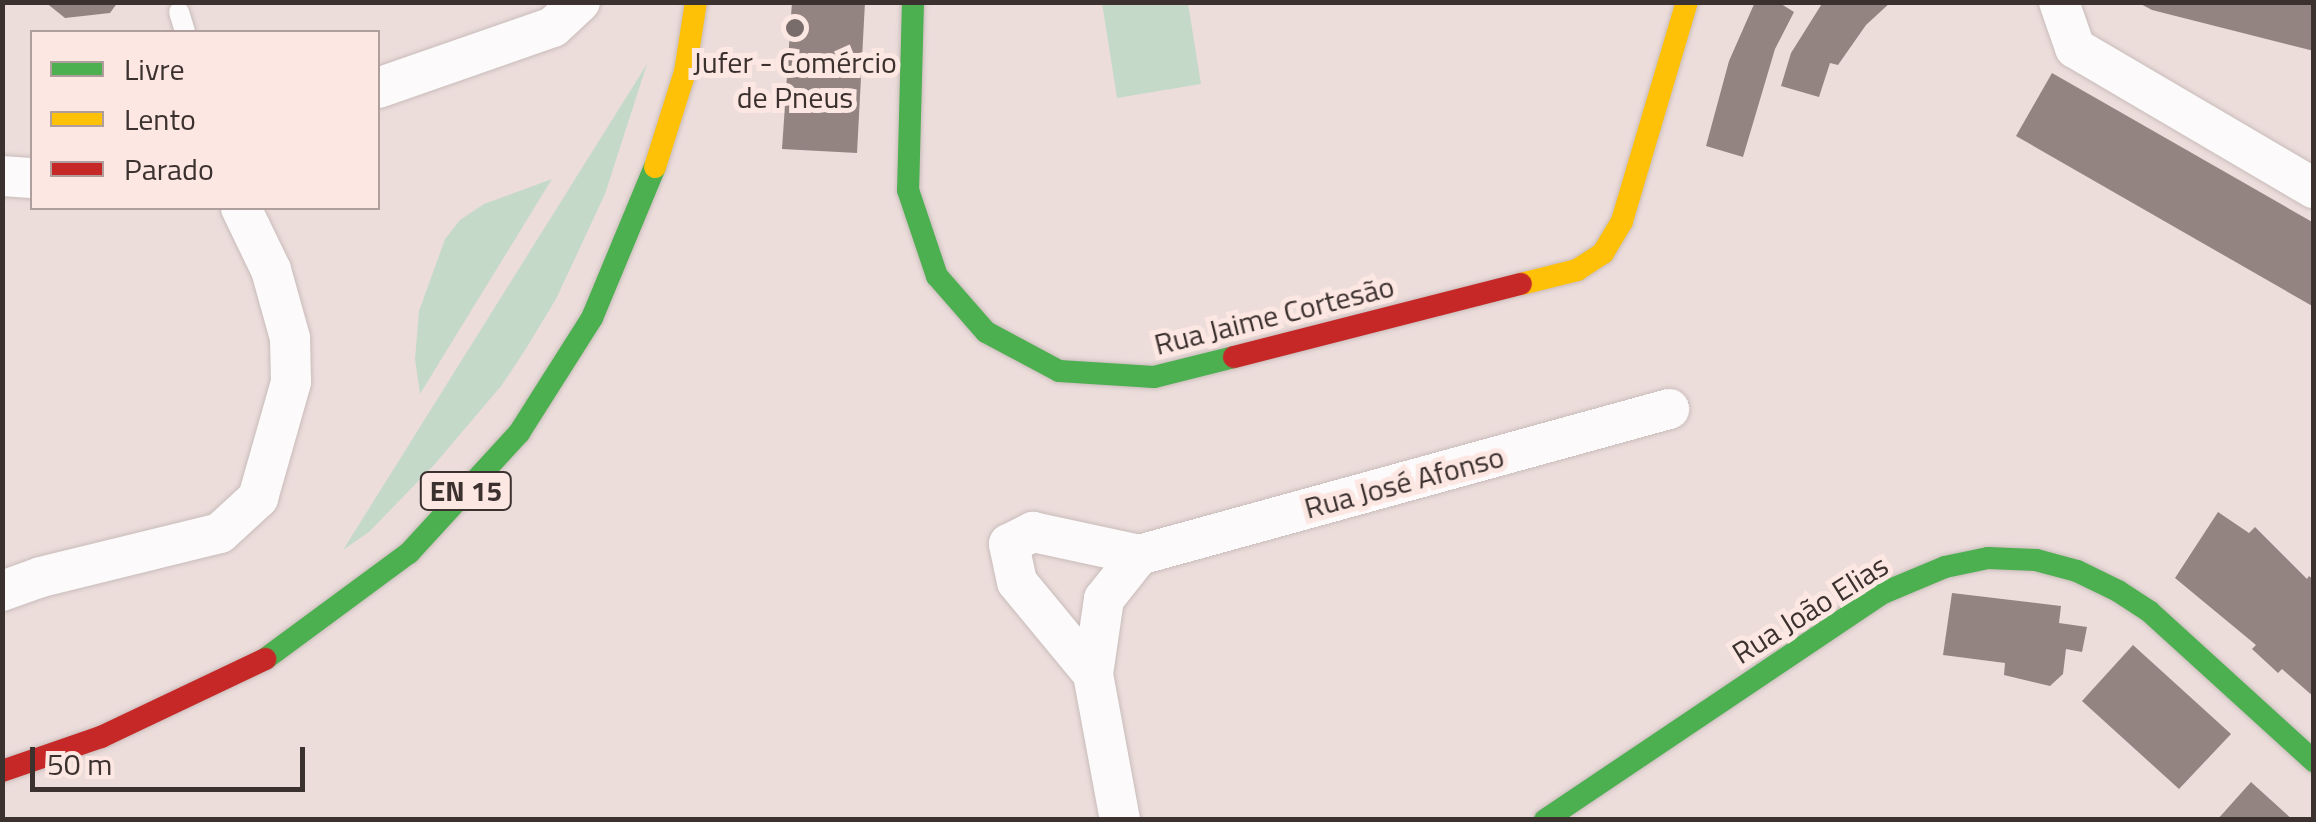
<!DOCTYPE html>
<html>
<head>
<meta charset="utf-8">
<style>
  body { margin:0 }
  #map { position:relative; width:2316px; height:822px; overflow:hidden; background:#ecdddb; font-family:"Titillium Web",sans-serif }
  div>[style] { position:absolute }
  .green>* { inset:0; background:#c5d9c9 }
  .building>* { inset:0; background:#938482 }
  .roads { filter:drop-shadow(0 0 2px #c8bcba) drop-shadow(0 0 2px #c8bcba) }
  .lane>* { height:20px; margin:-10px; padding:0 10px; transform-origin:10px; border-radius:10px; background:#fcfafa }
  .street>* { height:40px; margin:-20px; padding:0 20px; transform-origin:20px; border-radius:20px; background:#fcfafa }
  .fast>* { height:22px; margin:-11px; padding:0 11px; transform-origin:11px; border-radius:11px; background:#4caf50 }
  .slow>* { height:22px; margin:-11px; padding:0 11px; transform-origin:11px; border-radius:11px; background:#ffc107 }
  .jam>* { height:22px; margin:-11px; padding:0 11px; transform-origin:11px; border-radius:11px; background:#c62828 }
  .dots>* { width:28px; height:28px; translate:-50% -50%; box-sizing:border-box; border:5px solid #fde7e3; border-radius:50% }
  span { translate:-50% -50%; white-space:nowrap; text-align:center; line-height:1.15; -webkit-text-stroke:10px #fde7e3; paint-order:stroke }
  .shield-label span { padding:2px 8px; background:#fde7e3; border:2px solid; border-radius:8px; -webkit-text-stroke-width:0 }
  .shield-label { font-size:28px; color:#3b312f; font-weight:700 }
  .poi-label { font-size:30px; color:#3b312f }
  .street-label { font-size:30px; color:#3b312f }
  .frame { position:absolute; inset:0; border:5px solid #3b312f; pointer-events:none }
  .legend { position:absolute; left:30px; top:30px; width:350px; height:180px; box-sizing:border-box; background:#fde7e3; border:2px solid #af9e9b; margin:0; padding:12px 18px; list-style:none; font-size:30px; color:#3b312f }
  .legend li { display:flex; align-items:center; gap:20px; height:50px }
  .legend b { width:50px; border:2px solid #af9e9b }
  .scale { position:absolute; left:30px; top:747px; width:275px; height:45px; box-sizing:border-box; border:5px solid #3b312f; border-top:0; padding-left:12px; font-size:30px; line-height:35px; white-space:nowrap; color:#3b312f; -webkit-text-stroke:8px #fde7e3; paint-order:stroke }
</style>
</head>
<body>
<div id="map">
  <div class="green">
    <i style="clip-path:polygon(1102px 3px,1188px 3px,1201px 84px,1117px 98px)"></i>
    <i style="clip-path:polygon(647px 64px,605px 194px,556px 299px,527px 347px,502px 385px,434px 465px,369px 532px,343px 550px)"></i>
    <i style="clip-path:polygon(552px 179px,420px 394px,415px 359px,419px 311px,445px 239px,460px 220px,484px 204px)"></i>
  </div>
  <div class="building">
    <i style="clip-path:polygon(45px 2px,118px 2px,110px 13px,65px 18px)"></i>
    <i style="clip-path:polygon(792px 2px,865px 2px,857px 153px,782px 149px)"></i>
    <i style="clip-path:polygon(1755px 2px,1778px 2px,1794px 12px,1775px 49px,1743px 157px,1706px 146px,1729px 61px)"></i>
    <i style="clip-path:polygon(1823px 2px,1891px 2px,1866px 25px,1838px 65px,1830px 63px,1819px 97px,1781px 86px,1791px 53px)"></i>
    <i style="clip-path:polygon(2137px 2px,2314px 2px,2314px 51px,2152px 10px)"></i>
    <i style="clip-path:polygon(2052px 73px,2314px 223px,2314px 307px,2016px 136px)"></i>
    <i style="clip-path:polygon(2218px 512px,2249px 533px,2255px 527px,2307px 579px,2309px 576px,2314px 580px,2314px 697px,2282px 669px,2278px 673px,2252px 649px,2256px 645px,2175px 578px)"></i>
    <i style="clip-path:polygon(1952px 593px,2061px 606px,2059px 623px,2087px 627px,2082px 652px,2066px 649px,2063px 674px,2050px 686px,2004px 675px,2005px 663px,1943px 655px)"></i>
    <i style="clip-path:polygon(2133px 645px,2231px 734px,2179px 789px,2082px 701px)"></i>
    <i style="clip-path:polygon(2251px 782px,2293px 820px,2217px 820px)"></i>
  </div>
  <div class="roads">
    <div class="lane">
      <i style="left:179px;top:12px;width:21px;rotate:73deg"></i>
    </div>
    <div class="street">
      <i style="left:2059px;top:2px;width:49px;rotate:70.8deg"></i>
      <i style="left:2075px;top:48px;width:277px;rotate:30.4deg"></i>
      <i style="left:378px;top:88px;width:185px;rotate:-19.2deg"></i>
      <i style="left:553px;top:27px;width:37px;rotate:-43deg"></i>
      <i style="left:2px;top:176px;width:30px;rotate:4deg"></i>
      <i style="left:2px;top:591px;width:41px;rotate:-19.7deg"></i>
      <i style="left:41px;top:577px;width:184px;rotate:-13.8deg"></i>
      <i style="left:220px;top:533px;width:52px;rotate:-42.6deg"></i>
      <i style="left:258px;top:498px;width:121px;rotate:-74.1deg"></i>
      <i style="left:291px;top:382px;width:44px;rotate:-91.3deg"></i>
      <i style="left:290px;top:338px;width:71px;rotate:-105.6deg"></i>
      <i style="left:271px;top:270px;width:69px;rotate:-115.8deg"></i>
      <i style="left:1093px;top:674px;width:119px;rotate:-129.6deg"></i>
      <i style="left:1017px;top:582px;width:39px;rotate:-102deg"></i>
      <i style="left:1009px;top:544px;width:27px;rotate:-27deg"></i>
      <i style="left:1033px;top:532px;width:108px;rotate:12.2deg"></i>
      <i style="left:1120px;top:820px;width:148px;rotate:-100.5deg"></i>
      <i style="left:1093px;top:674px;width:76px;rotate:-81.7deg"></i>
      <i style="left:1104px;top:599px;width:56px;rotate:-51.5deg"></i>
      <i style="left:1139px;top:555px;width:550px;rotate:-15.4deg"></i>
    </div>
    <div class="fast">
      <i style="left:913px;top:2px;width:188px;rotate:91.5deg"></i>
      <i style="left:908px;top:190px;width:91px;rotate:71.4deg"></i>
      <i style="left:937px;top:276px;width:74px;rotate:48.8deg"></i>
      <i style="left:986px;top:332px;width:83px;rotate:28.1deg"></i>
      <i style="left:1059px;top:371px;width:95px;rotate:3.6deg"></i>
      <i style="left:1154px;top:377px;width:82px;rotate:-14deg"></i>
      <i style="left:265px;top:659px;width:179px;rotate:-36.4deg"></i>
      <i style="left:409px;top:553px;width:163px;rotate:-47.5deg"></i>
      <i style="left:519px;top:433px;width:136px;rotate:-57.6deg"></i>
      <i style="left:592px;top:318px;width:164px;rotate:-67.4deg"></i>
      <i style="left:1545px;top:820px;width:407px;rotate:-33.9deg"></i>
      <i style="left:1883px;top:593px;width:67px;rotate:-22.8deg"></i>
      <i style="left:1945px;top:567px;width:44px;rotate:-11.8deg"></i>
      <i style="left:1988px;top:558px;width:48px;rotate:2.4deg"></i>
      <i style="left:2036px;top:560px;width:42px;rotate:15deg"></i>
      <i style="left:2077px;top:571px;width:46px;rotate:26deg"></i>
      <i style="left:2118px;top:591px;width:38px;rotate:33deg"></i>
      <i style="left:2150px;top:612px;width:222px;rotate:42.3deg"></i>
    </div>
    <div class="slow">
      <i style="left:655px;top:167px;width:100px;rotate:-72.5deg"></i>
      <i style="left:685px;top:72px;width:71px;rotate:-81.1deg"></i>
      <i style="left:1521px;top:284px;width:58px;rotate:-14deg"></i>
      <i style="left:1577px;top:270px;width:31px;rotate:-33deg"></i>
      <i style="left:1603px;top:253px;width:37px;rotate:-59deg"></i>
      <i style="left:1622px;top:221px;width:228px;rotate:-73.5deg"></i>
    </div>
    <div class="jam">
      <i style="left:1234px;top:357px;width:296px;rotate:-14.3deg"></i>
      <i style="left:2px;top:771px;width:105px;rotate:-19deg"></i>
      <i style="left:101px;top:737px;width:182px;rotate:-25.4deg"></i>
    </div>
  </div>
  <div class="dots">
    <i style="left:795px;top:28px;background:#796d6b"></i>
  </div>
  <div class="shield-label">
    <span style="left:466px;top:491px">EN 15</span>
  </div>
  <div class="poi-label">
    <span style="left:795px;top:79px">Jufer - Comércio<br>de Pneus</span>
  </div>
  <div class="street-label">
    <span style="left:1274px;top:315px;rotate:-14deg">Rua Jaime Cortesão</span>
    <span style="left:1404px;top:482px;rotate:-15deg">Rua José Afonso</span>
    <span style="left:1810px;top:609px;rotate:-32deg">Rua João Elias</span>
  </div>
  <div class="frame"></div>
  <ul class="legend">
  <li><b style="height:12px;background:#4caf50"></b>Livre</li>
  <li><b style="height:12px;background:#ffc107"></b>Lento</li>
  <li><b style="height:12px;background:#c62828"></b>Parado</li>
  </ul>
  <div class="scale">50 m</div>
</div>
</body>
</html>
